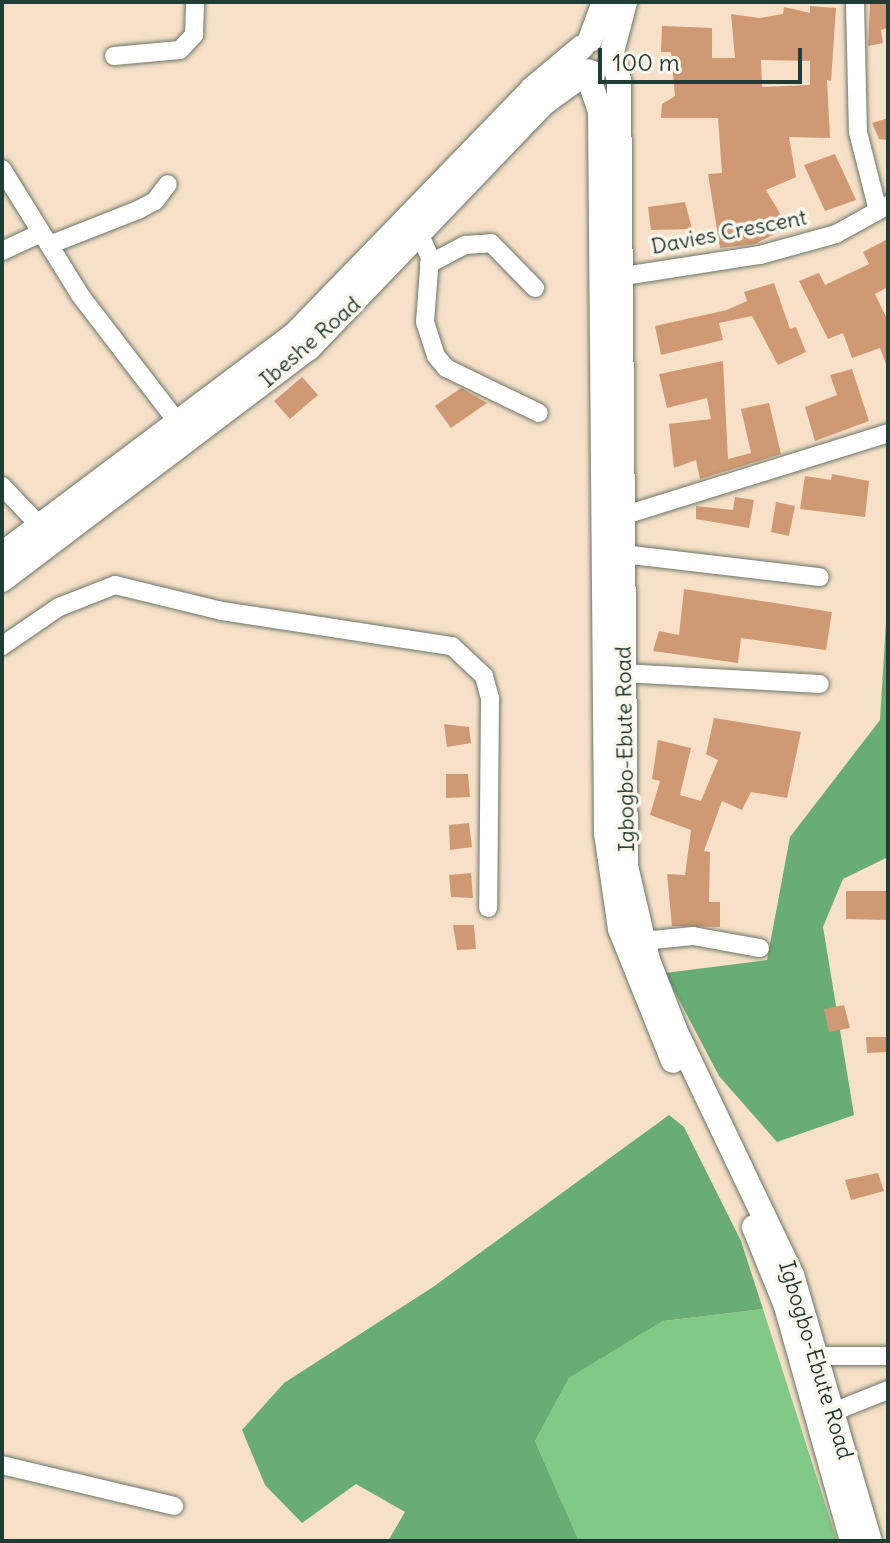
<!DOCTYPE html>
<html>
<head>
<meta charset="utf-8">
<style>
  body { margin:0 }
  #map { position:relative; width:890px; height:1543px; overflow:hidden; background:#f6e0c7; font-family:Delius,sans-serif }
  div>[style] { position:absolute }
  .green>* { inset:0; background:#81c986 }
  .forest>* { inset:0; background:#68ad73 }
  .building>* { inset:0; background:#cf9a73 }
  .roads { filter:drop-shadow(0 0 2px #6a7667) drop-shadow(0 0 2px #6a7667) }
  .minor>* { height:18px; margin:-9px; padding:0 9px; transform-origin:9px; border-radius:9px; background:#fff }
  .major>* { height:24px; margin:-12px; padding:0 12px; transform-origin:12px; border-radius:12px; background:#fff }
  span { translate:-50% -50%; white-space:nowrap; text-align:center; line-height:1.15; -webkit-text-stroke:7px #fbf7ec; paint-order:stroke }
  .street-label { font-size:22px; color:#1f3d34 }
  .frame { position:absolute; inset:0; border:4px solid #1f3d34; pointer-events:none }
  .scale { position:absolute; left:598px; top:48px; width:204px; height:36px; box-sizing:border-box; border:4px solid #1f3d34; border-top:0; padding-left:10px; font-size:24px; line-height:28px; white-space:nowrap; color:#1f3d34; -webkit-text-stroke:6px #fbf7ec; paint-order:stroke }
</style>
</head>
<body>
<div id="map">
  <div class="green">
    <i style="clip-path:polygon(763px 1309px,837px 1541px,579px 1541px,535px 1441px,569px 1378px,663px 1321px)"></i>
  </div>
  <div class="forest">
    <i style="clip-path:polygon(888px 589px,888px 857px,843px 879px,823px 927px,854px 1115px,777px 1142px,719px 1076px,665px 973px,767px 960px,790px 837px,880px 720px)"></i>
    <i style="clip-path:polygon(669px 1115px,684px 1127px,741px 1241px,763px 1309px,663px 1321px,569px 1378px,535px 1441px,579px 1541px,388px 1541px,405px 1512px,356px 1484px,302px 1523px,265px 1485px,242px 1430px,284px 1383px,433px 1287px)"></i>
  </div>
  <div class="building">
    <i style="clip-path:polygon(870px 2px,888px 2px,888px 28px,881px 30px,883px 43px,868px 46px)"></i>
    <i style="clip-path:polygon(evenodd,810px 6px,836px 8px,831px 81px,827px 80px,830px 138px,789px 137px,796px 177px,766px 190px,788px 227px,755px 244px,720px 248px,708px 174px,722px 173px,718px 118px,661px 118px,662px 104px,675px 96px,671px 52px,661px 52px,662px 26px,712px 28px,712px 58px,735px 58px,731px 14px,759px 18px,783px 14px,784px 7px,810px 13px,810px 6px,761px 60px,810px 61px,810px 85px,762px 87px,761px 60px)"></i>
    <i style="clip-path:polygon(888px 118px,888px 140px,879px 139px,872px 123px)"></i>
    <i style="clip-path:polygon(835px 154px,856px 200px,825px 211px,804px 165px)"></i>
    <i style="clip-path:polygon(685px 202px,692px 229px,651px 230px,648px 207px)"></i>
    <i style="clip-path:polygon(888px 239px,888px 287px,875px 294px,888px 321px,887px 367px,880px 348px,852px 358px,843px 333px,828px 339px,799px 281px,819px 273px,825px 285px,869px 264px,863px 252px)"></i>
    <i style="clip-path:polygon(774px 283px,790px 329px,796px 327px,806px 352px,778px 365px,752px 316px,719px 323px,723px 340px,661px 355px,655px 326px,727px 310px,747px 301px,744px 292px)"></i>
    <i style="clip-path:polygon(723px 361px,728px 459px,751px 453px,741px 409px,769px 403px,781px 454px,700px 479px,696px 460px,674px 468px,669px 424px,711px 419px,707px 398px,667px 408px,659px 374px)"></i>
    <i style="clip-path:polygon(852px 369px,869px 421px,815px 441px,805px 407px,837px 395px,830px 375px)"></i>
    <i style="clip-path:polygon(302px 377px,318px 395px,290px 419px,274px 401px)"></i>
    <i style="clip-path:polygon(461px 388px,487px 403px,451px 428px,435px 406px)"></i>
    <i style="clip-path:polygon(832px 474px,869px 481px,865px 517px,800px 509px,805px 476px,831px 480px)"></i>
    <i style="clip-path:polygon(735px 497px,754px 500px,749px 528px,696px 519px,696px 506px,733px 510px)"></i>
    <i style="clip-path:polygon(776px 502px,795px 506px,789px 536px,771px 532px)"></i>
    <i style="clip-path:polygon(684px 589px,832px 612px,826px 650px,741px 638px,738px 663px,653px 651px,659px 631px,679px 635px)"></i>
    <i style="clip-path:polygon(714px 718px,801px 732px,787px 798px,751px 792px,742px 810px,722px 801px,704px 851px,710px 852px,709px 902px,720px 902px,720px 927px,672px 926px,667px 874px,685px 875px,691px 830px,650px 815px,660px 781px,652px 779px,658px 740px,691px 748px,680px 795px,701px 801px,718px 760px,706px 754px)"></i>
    <i style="clip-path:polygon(444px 724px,469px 727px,471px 743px,447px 747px)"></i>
    <i style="clip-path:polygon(446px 774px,468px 774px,470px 797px,446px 798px)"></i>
    <i style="clip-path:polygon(469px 823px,472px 847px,450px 850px,449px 825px)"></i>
    <i style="clip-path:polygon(471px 873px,473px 898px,451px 897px,449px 875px)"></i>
    <i style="clip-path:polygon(846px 891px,888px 891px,888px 920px,846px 919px)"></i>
    <i style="clip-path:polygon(453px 925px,474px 925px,476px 949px,457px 950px)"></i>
    <i style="clip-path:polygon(844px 1005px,850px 1028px,829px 1032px,824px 1009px)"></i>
    <i style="clip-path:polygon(866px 1037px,887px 1037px,888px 1052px,867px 1053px)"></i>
    <i style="clip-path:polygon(878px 1173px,884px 1191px,851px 1200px,845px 1180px)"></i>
  </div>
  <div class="roads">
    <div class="minor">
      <i style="left:855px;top:2px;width:130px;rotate:88.7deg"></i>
      <i style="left:858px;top:132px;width:81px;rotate:75.8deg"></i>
      <i style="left:114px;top:56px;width:66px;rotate:-5.2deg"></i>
      <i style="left:180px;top:50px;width:21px;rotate:-47deg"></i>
      <i style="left:194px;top:35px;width:33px;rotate:-88deg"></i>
      <i style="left:2px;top:169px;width:148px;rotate:58.2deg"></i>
      <i style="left:80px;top:295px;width:163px;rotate:52.5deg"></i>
      <i style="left:420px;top:235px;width:24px;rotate:66deg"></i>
      <i style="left:430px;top:257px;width:65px;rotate:94.4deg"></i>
      <i style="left:425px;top:322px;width:36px;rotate:72deg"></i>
      <i style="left:436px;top:356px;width:16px;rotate:50deg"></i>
      <i style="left:446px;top:368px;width:103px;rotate:25.8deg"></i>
      <i style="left:49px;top:245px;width:96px;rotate:-21.5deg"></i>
      <i style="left:138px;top:210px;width:19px;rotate:-28deg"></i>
      <i style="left:155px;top:201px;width:21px;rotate:-53deg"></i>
      <i style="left:2px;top:251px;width:43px;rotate:-24.8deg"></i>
      <i style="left:429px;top:264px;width:41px;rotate:-27.8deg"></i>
      <i style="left:465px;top:245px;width:26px;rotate:-4deg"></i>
      <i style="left:491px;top:243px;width:63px;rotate:45.6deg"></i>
      <i style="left:611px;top:278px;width:151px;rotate:-8.8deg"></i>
      <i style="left:760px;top:255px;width:79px;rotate:-15.4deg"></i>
      <i style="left:836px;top:234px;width:60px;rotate:-29.1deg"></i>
      <i style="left:2px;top:486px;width:55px;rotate:46.5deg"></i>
      <i style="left:622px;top:516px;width:279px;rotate:-17.3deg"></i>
      <i style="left:623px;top:554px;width:198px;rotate:6.7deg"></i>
      <i style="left:2px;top:646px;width:69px;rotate:-34.4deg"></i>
      <i style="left:59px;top:607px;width:60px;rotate:-21.4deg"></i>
      <i style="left:115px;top:585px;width:110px;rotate:13.7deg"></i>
      <i style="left:222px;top:611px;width:233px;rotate:8.7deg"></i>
      <i style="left:452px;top:646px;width:44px;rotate:43.2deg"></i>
      <i style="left:484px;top:676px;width:24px;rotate:75deg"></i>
      <i style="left:490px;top:699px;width:209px;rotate:90.5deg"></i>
      <i style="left:623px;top:673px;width:197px;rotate:3.2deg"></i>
      <i style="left:643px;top:941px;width:50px;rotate:-5.7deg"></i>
      <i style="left:693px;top:936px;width:68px;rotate:10.2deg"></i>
      <i style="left:817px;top:1356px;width:71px"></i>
      <i style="left:833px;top:1412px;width:59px;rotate:-21.8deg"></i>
      <i style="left:2px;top:1465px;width:177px;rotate:13.4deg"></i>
    </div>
    <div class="major">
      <i style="left:590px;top:40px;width:40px;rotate:-69.8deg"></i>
      <i style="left:612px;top:52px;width:52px;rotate:-75.4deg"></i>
      <i style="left:612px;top:58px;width:23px;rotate:72deg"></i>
      <i style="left:619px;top:80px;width:786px;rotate:89.49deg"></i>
      <i style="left:626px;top:866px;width:97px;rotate:76.8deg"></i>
      <i style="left:648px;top:960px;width:77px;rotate:68.7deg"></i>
      <i style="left:676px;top:1032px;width:269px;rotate:64.5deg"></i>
      <i style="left:792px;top:1275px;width:277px;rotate:73.7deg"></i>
      <i style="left:593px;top:73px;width:12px;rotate:99deg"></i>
      <i style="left:591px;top:85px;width:28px;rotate:71deg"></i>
      <i style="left:600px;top:111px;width:722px;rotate:89.52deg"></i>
      <i style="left:606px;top:833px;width:97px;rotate:81.7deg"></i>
      <i style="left:620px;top:929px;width:142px;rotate:68.1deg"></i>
      <i style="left:2px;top:554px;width:365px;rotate:-36.9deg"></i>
      <i style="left:294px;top:335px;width:342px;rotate:-45.9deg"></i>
      <i style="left:532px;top:89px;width:65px;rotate:-40deg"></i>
      <i style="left:2px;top:580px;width:385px;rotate:-37.1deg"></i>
      <i style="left:309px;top:348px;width:339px;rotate:-46.2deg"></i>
      <i style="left:544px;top:103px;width:54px;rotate:-36deg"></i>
      <i style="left:754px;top:1227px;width:85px;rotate:67.9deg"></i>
      <i style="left:786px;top:1306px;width:244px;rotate:74.3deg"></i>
    </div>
  </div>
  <div class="street-label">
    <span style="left:729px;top:232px;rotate:-11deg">Davies Crescent</span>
    <span style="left:310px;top:342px;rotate:-41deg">Ibeshe Road</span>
    <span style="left:625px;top:749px;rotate:-91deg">Igbogbo-Ebute Road</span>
    <span style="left:816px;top:1360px;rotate:73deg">Igbogbo-Ebute Road</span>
  </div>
  <div class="frame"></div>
  <div class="scale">100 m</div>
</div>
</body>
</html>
